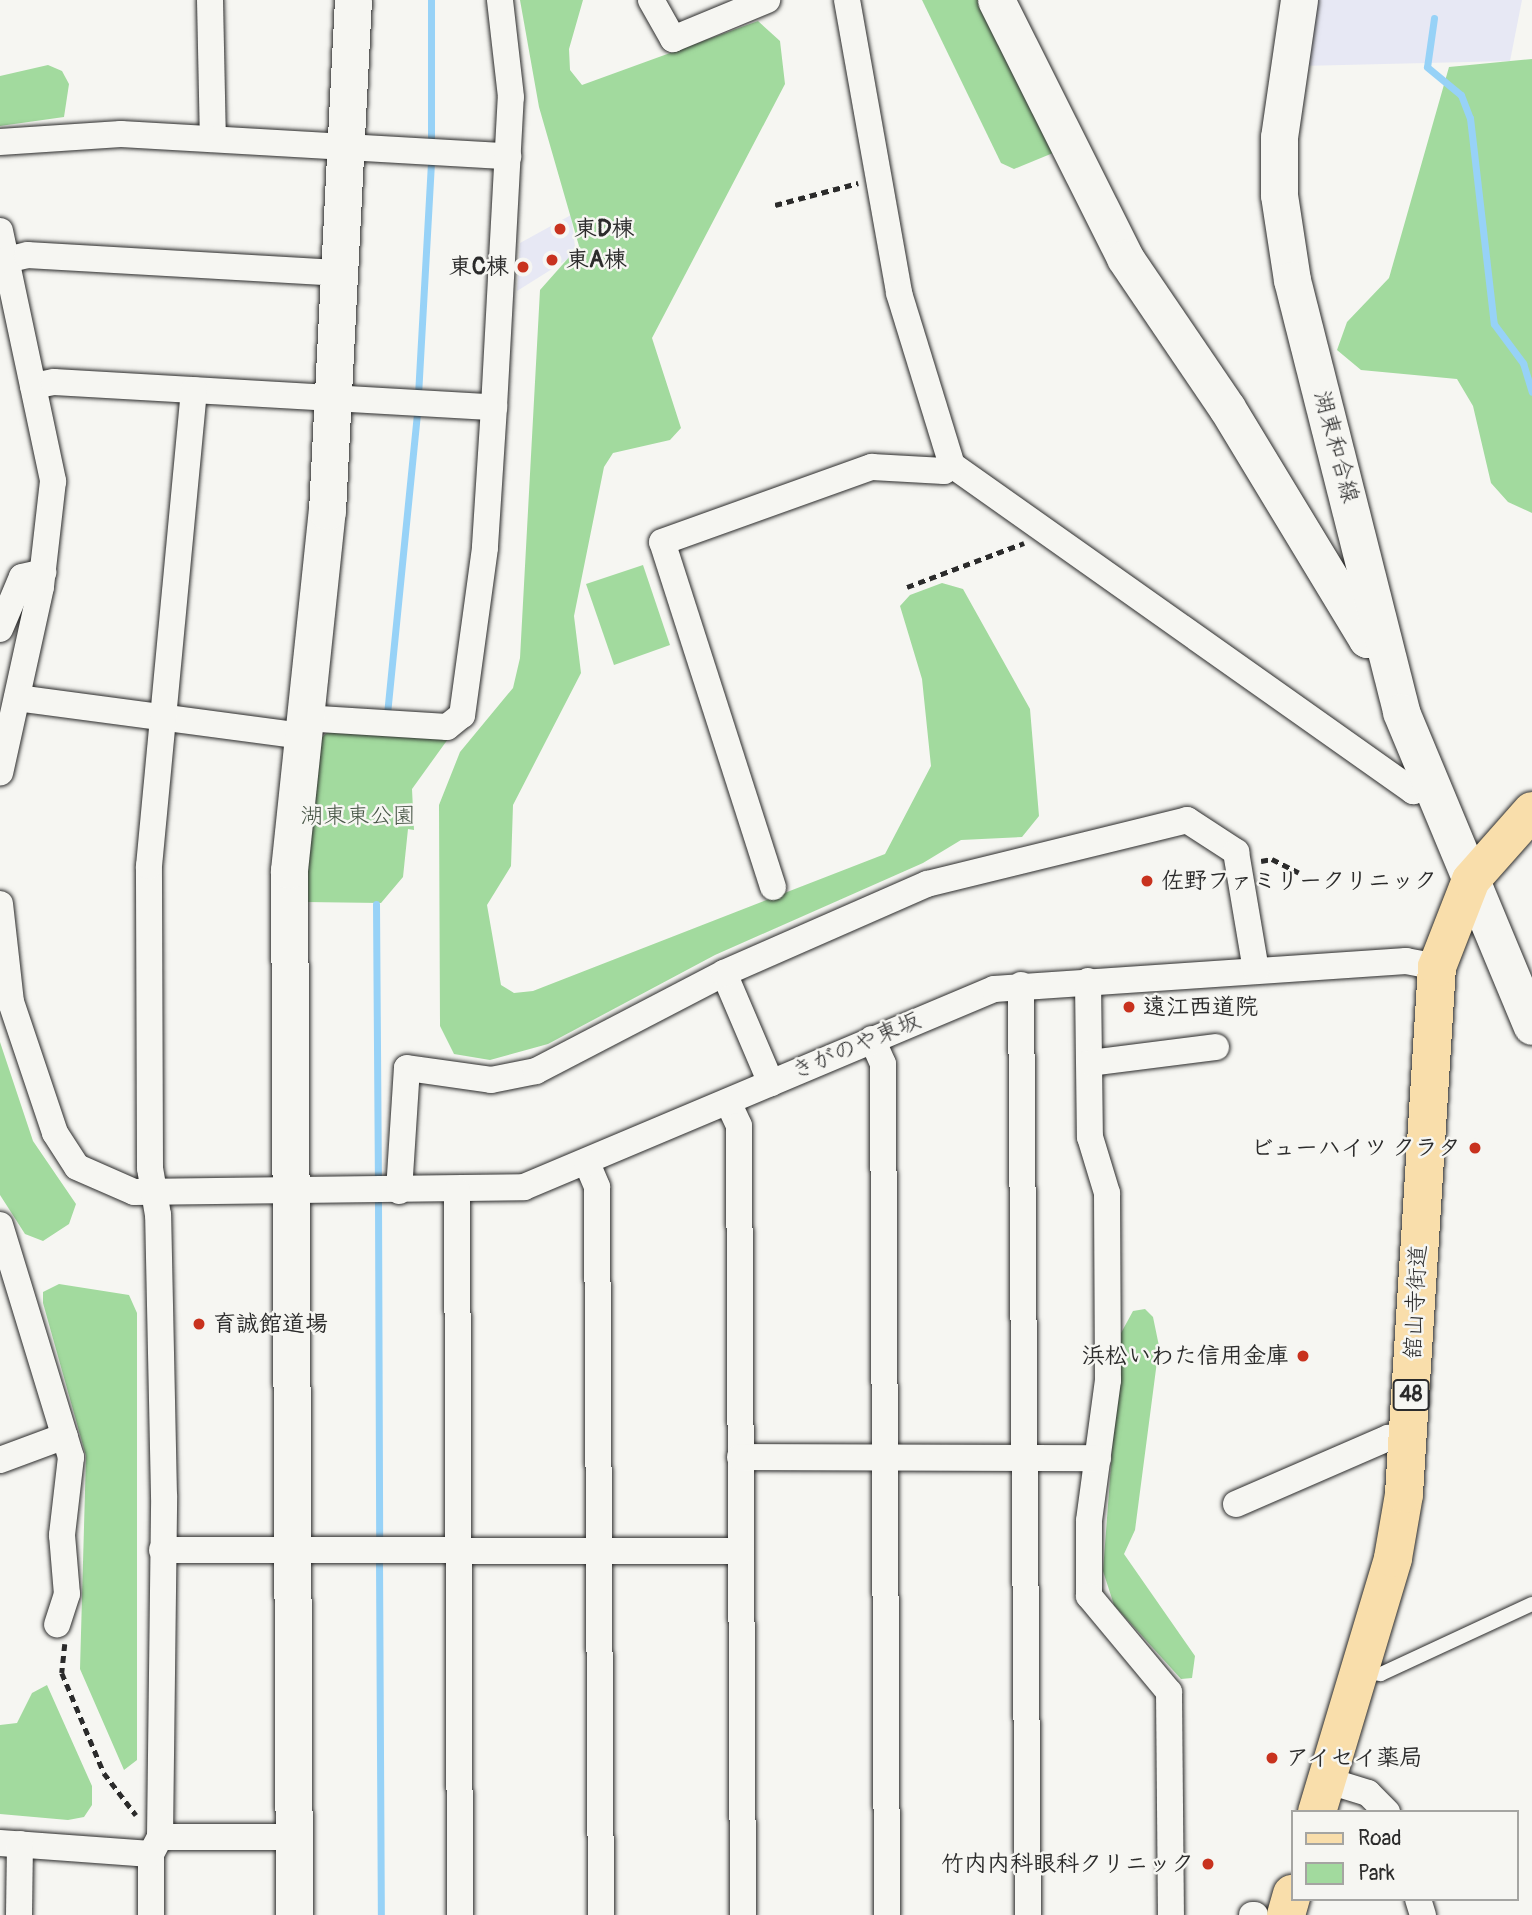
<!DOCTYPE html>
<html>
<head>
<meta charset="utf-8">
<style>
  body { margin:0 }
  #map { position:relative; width:1532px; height:1915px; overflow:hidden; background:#f6f6f2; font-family:Pangolin,"Klee One",sans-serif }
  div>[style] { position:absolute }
  .built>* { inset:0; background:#e7e8f4 }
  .green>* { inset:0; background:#a2da9e }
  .stream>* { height:7px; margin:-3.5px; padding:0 3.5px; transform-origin:3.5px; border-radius:3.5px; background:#97d2f7 }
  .path>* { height:4.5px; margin-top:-2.25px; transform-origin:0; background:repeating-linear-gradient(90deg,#2b2b2b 0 7px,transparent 0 12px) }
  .roads { filter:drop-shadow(0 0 2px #2b2b2b) drop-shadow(0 0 2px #2b2b2b) }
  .lane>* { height:14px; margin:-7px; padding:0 7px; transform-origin:7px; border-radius:7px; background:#f6f6f2 }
  .street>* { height:26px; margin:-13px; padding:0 13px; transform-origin:13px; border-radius:13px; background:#f6f6f2 }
  .secondary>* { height:37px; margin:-18.5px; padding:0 18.5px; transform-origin:18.5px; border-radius:18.5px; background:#f6f6f2 }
  .primary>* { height:38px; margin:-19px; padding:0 19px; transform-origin:19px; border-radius:19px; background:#f9deab }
  .dots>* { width:19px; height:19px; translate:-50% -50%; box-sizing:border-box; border:4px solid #f6f6f2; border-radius:50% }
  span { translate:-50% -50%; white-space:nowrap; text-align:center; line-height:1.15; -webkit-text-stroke:5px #f6f6f2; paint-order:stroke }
  .shield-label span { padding:2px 5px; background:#f6f6f2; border:2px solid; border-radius:5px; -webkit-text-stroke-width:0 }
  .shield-label { font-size:21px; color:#2b2b2b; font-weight:700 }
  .poi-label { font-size:23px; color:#2b2b2b; font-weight:700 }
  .left { translate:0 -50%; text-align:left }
  .right { translate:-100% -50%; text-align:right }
  .street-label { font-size:23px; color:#2b2b2b }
  .park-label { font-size:23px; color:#495748 }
  .legend { position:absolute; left:1291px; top:1810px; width:228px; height:91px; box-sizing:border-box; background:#f6f6f2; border:2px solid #a5a5a2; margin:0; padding:9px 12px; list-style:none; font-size:21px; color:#2b2b2b }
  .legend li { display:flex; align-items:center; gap:14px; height:35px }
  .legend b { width:35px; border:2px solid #a5a5a2 }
</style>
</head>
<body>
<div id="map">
  <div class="built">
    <i style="clip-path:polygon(1312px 0,1522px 0,1510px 61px,1301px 66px)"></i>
    <i style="clip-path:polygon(571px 215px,576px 254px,517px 291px,520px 243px)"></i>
  </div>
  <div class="green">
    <i style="clip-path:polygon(520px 0,583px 0,569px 49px,570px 70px,582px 85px,758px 21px,780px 41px,785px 84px,652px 338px,681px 428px,670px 440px,613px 453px,604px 467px,574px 616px,581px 673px,513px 805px,511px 866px,487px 905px,501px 985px,514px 993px,533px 991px,885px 854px,931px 766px,922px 679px,900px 606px,910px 595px,942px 583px,963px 589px,1030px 709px,1039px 816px,1022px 837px,961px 840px,923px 863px,715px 955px,548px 1044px,490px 1060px,454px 1054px,440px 1026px,439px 805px,460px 752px,513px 688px,520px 658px,540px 290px,579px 246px,539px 107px)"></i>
    <i style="clip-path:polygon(922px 0,983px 0,1053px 153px,1014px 169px,1001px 163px)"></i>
    <i style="clip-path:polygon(1532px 59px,1532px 513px,1508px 502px,1491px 483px,1473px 406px,1457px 379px,1361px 370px,1337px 350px,1347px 322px,1389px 278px,1449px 67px)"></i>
    <i style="clip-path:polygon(48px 65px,62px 71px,69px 84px,64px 117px,0 126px,0 76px)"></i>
    <i style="clip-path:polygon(643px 565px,670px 645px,614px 665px,586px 584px)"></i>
    <i style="clip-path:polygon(329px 731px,448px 739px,412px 789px,414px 830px,408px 829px,403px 877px,381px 903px,305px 902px,314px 744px)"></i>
    <i style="clip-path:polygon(0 1042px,33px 1141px,76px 1204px,69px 1224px,43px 1241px,25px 1234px,0 1195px)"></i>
    <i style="clip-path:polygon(59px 1284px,129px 1295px,137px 1313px,137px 1760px,124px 1770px,80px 1669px,86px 1456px,43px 1303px,43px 1292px)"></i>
    <i style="clip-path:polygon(1145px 1309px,1153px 1317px,1159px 1346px,1135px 1530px,1124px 1554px,1195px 1656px,1192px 1678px,1181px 1679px,1114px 1605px,1103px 1571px,1121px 1333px,1133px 1311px)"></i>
    <i style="clip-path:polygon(47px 1685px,92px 1786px,92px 1805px,84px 1817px,68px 1820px,0 1814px,0 1725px,17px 1723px,32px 1693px)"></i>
  </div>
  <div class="stream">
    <i style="left:431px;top:0;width:144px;rotate:90deg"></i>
    <i style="left:1434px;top:18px;width:49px;rotate:98.1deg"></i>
    <i style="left:1427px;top:67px;width:44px;rotate:39.5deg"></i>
    <i style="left:1461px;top:95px;width:25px;rotate:69deg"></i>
    <i style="left:1470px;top:118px;width:207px;rotate:83.4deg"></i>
    <i style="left:1494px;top:324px;width:49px;rotate:53.4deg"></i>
    <i style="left:1523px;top:363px;width:30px;rotate:73deg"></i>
    <i style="left:418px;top:395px;width:235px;rotate:-86.8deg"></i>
    <i style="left:387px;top:714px;width:304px;rotate:-84.3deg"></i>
    <i style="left:376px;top:904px;width:277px;rotate:89.6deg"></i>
    <i style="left:378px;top:1201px;width:339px;rotate:89.8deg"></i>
    <i style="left:379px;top:1560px;width:355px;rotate:89.7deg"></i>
  </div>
  <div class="path">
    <i style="left:775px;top:205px;width:86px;rotate:-14.8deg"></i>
    <i style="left:907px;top:587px;width:125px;rotate:-20.6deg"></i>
    <i style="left:1261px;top:861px;width:11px;rotate:-10deg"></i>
    <i style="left:1272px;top:859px;width:30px;rotate:27deg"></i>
    <i style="left:65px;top:1644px;width:29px;rotate:96deg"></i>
    <i style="left:62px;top:1673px;width:108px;rotate:67.2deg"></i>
    <i style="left:104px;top:1773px;width:53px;rotate:52.7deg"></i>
  </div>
  <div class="roads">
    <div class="lane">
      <i style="left:1361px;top:1671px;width:20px;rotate:9deg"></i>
      <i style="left:1381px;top:1674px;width:166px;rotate:-24.9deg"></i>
    </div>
    <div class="street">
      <i style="left:210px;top:0;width:139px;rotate:88.8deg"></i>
      <i style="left:651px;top:0;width:45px;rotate:60.6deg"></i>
      <i style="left:673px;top:39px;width:102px;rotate:-22.5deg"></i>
      <i style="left:847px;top:0;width:298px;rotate:79.9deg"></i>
      <i style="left:899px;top:293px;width:180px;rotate:72.9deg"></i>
      <i style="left:952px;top:465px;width:565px;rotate:35.27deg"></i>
      <i style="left:1413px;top:791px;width:17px;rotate:-24deg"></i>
      <i style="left:0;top:142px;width:121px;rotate:-3.8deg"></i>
      <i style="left:121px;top:134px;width:388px;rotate:3.3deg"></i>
      <i style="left:0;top:231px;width:256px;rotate:78deg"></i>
      <i style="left:53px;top:481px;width:107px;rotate:96.5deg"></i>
      <i style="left:41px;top:587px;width:190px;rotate:102.4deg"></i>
      <i style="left:6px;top:260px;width:22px;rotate:-13deg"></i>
      <i style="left:27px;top:255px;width:315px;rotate:3.3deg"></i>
      <i style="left:33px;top:386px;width:21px;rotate:-11deg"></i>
      <i style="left:54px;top:382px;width:441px;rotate:3.3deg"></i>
      <i style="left:494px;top:407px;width:141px;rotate:93.7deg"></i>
      <i style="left:485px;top:548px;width:169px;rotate:97.8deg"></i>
      <i style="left:462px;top:715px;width:19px;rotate:141deg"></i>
      <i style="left:447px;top:727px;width:144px;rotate:-176.4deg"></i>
      <i style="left:494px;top:407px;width:310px;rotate:-86.9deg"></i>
      <i style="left:511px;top:97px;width:98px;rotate:-96.5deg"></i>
      <i style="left:0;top:629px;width:56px;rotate:-67.1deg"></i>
      <i style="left:22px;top:577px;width:22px;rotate:-13deg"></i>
      <i style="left:17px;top:698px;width:287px;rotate:7.6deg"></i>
      <i style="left:773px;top:887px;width:362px;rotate:-107.8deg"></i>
      <i style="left:662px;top:542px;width:223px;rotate:-19.7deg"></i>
      <i style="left:872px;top:467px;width:72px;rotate:3.2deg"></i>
      <i style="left:944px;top:471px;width:10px;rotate:-37deg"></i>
      <i style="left:0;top:904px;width:99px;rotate:83.6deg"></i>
      <i style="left:11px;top:1002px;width:138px;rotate:71.4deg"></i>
      <i style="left:55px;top:1133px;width:40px;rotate:57.1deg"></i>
      <i style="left:77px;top:1167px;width:62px;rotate:23.7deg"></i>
      <i style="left:134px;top:1192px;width:390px;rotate:-0.7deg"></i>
      <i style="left:524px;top:1187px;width:510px;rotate:-22.84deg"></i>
      <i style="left:994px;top:989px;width:413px;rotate:-3.9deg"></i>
      <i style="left:1406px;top:961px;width:32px;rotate:11deg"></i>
      <i style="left:724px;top:973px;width:120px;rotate:66.9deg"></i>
      <i style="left:1088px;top:981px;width:156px;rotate:89.3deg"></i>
      <i style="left:1090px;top:1137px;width:59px;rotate:73.1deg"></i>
      <i style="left:1107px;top:1193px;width:187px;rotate:89.7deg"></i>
      <i style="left:1108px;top:1380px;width:142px;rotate:97.7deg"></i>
      <i style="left:1089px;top:1521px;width:75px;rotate:90deg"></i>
      <i style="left:1089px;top:1596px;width:125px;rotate:50.2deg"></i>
      <i style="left:1169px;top:1692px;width:223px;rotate:89.5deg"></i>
      <i style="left:1021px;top:985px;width:930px;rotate:89.57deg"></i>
      <i style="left:872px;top:1039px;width:27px;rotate:66deg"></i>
      <i style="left:883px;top:1064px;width:851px;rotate:89.73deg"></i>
      <i style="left:1090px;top:1063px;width:127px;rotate:-7.2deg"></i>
      <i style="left:728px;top:1102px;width:26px;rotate:65deg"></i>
      <i style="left:739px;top:1126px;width:789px;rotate:89.71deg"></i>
      <i style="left:587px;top:1163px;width:26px;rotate:67deg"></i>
      <i style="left:597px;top:1187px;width:728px;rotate:89.69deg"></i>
      <i style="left:399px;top:1191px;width:123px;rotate:-86.3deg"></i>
      <i style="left:407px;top:1068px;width:85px;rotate:8.1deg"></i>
      <i style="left:491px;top:1080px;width:46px;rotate:-11.3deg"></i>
      <i style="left:536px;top:1071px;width:212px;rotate:-27.5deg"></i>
      <i style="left:724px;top:973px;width:222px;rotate:-23.7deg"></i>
      <i style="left:927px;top:884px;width:268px;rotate:-13.8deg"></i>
      <i style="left:1187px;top:820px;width:59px;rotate:33.1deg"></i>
      <i style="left:1236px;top:852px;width:120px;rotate:80.4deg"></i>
      <i style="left:457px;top:1191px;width:724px;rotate:89.76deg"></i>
      <i style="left:0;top:1225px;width:243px;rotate:73deg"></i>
      <i style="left:71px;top:1457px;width:79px;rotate:96.6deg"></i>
      <i style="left:62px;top:1535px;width:59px;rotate:85.2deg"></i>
      <i style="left:67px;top:1594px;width:32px;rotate:108deg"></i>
      <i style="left:740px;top:1457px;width:358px;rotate:0.2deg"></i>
      <i style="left:0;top:1460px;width:69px;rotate:-20.3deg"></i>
      <i style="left:1236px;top:1504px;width:166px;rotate:-23.5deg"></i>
      <i style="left:1388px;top:1438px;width:20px;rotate:3deg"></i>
      <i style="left:162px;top:1550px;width:579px;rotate:0.1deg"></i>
      <i style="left:1326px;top:1780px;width:44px;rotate:17.2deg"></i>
      <i style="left:1368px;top:1793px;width:27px;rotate:45deg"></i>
      <i style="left:160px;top:1837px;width:134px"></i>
      <i style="left:0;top:1843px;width:151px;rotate:4.2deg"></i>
      <i style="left:1418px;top:1899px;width:17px;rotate:73deg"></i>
      <i style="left:19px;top:1915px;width:71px;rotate:-89.2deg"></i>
      <i style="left:151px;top:1915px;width:61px;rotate:-90deg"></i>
      <i style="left:151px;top:1854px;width:19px;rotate:-62deg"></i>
      <i style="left:160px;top:1837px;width:341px;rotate:-89.3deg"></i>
      <i style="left:164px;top:1496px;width:281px;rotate:-91.2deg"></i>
      <i style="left:158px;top:1215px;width:48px;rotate:-99.7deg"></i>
      <i style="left:150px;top:1168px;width:302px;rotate:-90.2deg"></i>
      <i style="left:149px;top:866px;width:478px;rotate:-84.6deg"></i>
      <i style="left:1252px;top:1915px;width:3px"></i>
    </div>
    <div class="secondary">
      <i style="left:996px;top:0;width:288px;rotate:63.4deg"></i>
      <i style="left:1125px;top:258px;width:181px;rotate:55.8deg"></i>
      <i style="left:1227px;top:408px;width:270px;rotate:58.8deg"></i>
      <i style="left:1367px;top:639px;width:14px;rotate:-12deg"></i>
      <i style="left:1299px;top:0;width:138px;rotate:98.3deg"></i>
      <i style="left:1279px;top:137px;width:58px;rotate:90deg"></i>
      <i style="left:1279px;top:195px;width:86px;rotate:81.3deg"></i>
      <i style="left:1292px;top:280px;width:446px;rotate:75.8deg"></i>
      <i style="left:1401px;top:712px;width:340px;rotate:67.4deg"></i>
      <i style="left:294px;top:1915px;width:1045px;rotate:-90.27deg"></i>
      <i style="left:289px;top:870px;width:361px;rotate:-84deg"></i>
      <i style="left:327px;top:511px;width:512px;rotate:-87.09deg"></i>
    </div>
    <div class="primary">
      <i style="left:1317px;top:1812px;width:265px;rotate:-73.3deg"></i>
      <i style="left:1393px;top:1558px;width:65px;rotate:-80.2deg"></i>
      <i style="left:1404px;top:1494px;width:528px;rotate:-86.42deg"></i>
      <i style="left:1437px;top:967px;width:93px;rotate:-68.7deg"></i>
      <i style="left:1471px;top:880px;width:92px;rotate:-48.5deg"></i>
      <i style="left:1286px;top:1915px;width:22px;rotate:-74deg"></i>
    </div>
  </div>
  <div class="dots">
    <i style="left:560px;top:229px;background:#c8321e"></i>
    <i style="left:552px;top:260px;background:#c8321e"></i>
    <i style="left:523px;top:267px;background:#c8321e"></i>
    <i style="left:1147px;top:881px;background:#c8321e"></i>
    <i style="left:1129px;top:1007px;background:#c8321e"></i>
    <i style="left:1475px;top:1148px;background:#c8321e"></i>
    <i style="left:199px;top:1324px;background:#c8321e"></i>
    <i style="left:1303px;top:1356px;background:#c8321e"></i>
    <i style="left:1272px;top:1758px;background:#c8321e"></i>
    <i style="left:1208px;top:1864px;background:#c8321e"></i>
  </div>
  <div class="shield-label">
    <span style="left:1411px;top:1395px">48</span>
  </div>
  <div class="poi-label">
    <span class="left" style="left:574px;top:229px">東D棟</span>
    <span class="left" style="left:566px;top:260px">東A棟</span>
    <span class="right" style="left:509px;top:267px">東C棟</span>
    <span class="left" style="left:1161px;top:881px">佐野ファミリークリニック</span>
    <span class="left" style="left:1143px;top:1007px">遠江西道院</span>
    <span class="right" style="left:1461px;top:1148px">ビューハイツ クラタ</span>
    <span class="left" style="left:213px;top:1324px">育誠館道場</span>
    <span class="right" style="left:1289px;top:1356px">浜松いわた信用金庫</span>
    <span class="left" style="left:1286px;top:1758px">アイセイ薬局</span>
    <span class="right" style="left:1194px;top:1864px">竹内内科眼科クリニック</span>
  </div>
  <div class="street-label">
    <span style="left:1336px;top:447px;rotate:75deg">湖東和合線</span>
    <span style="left:856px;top:1046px;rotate:-23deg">きがのや東坂</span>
    <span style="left:1416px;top:1302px;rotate:-87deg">舘山寺街道</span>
  </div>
  <div class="park-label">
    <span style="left:358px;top:816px">湖東東公園</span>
  </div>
  <ul class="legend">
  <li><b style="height:9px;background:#f9deab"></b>Road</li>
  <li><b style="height:19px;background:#a2da9e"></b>Park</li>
  </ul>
</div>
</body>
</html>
